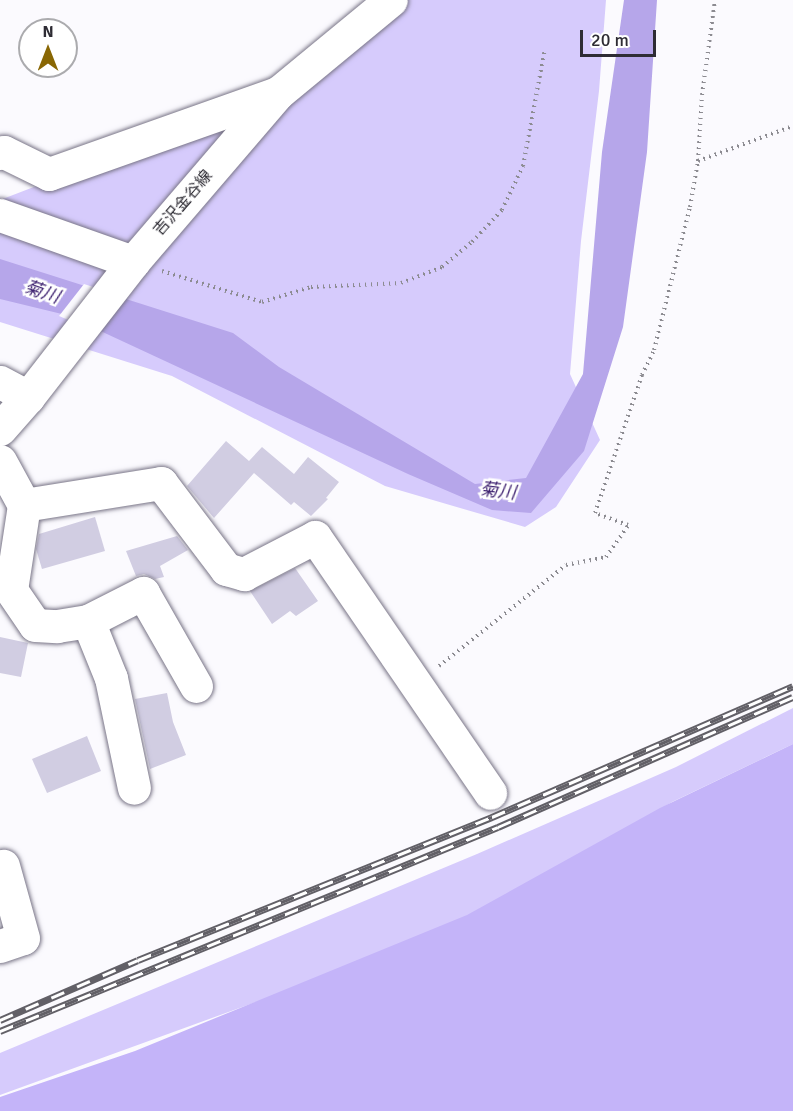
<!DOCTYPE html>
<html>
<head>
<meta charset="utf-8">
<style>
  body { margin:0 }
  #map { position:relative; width:793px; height:1111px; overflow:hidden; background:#fbfafe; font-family:Signika,"Noto Sans JP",sans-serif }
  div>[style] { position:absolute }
  .green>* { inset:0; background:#d6cbfc }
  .forest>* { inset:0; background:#c4b4f9 }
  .water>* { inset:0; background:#b6a6ea }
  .pier>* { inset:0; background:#fbfafe }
  .building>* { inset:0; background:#d1cde2 }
  .path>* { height:4px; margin-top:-2px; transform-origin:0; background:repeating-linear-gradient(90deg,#8c8b91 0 1.5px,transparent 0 6px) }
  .roads { filter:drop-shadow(0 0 2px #797587) drop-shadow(0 0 2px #797587) }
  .minor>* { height:33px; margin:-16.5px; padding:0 16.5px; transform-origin:16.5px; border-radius:16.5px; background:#fff }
  .major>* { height:33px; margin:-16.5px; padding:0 16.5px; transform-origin:16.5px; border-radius:16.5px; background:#fff }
  .rail>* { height:7px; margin-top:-3.5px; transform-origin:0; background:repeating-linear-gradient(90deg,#fff 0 14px,#626067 0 28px); box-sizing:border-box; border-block:2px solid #626067 }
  span { translate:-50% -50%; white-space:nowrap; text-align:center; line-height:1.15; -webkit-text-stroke:5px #fff; paint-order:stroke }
  .street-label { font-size:16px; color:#2e2c34 }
  .water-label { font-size:18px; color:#3e2270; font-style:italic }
  .north { position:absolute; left:18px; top:18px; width:60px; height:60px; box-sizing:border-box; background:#fff; border:2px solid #ababae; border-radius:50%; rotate:0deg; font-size:16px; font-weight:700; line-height:24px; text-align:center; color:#2e2c34 }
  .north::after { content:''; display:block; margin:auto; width:21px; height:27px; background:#896704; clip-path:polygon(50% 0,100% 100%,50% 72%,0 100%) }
  .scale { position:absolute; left:580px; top:30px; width:76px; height:27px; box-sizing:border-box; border:3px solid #2e2c34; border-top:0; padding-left:8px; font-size:18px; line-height:21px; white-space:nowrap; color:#2e2c34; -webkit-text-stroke:4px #fff; paint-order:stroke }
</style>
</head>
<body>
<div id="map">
  <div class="green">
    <i style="clip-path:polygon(368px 0,606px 0,599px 91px,581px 241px,570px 374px,600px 440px,556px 507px,525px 527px,385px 486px,172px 376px,0 322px,0 200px,278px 93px)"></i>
    <i style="clip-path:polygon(793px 708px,793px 744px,672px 802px,479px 921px,0 1095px,0 1053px,477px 854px,676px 767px)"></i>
  </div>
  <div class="forest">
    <i style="clip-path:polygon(793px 744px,793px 1111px,0 1111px,0 1097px,135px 1051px,467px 915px,660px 808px)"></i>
  </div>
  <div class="water">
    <i style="clip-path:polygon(624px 0,657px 0,647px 152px,623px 327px,584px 451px,531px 513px,492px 510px,408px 474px,66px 315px,0 299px,0 259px,233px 333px,279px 367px,475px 484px,526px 478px,583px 374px,602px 152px)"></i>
  </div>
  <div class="pier">
    <i style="clip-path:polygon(84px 284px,127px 298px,99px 333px,59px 316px)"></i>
  </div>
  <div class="building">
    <i style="clip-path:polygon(226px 441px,249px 461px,262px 447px,294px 474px,308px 457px,339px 482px,326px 498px,328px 499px,311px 516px,294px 502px,291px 505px,254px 473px,214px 518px,187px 486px)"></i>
    <i style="clip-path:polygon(95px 517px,105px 551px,42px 569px,36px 549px,39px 534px)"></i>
    <i style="clip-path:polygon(177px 536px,188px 550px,160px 566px,164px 577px,155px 579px,144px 574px,136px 576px,126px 551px)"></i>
    <i style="clip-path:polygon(295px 568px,318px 601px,296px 616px,290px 611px,272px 624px,250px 591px)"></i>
    <i style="clip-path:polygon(0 637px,28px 643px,21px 677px,0 673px)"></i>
    <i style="clip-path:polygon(167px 693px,173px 722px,186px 755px,150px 769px,135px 699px)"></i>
    <i style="clip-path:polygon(87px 736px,101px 771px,47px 793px,32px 759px)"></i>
  </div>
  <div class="path">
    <i style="left:698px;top:161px;width:101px;rotate:-20.2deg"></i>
    <i style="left:162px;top:271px;width:105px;rotate:17.2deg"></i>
    <i style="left:262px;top:302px;width:51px;rotate:-17deg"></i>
    <i style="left:311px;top:287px;width:90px;rotate:-2.5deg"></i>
    <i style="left:401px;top:283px;width:44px;rotate:-21.3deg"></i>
    <i style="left:442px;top:267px;width:39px;rotate:-40deg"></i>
    <i style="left:472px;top:242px;width:44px;rotate:-46.8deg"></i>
    <i style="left:502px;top:210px;width:49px;rotate:-64.5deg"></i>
    <i style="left:523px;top:166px;width:119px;rotate:-79.4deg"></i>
    <i style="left:439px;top:666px;width:162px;rotate:-38.5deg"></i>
    <i style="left:566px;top:565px;width:41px;rotate:-11.3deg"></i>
    <i style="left:606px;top:557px;width:39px;rotate:-55deg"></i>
    <i style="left:628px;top:525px;width:35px;rotate:-160deg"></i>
    <i style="left:595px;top:513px;width:146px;rotate:-71.2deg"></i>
    <i style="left:642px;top:375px;width:28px;rotate:-64deg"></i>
    <i style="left:654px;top:350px;width:147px;rotate:-75.9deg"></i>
    <i style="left:690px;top:207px;width:47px;rotate:-80.1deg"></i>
    <i style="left:698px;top:161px;width:66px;rotate:-86.5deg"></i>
    <i style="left:702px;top:95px;width:96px;rotate:-82.2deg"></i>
  </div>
  <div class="roads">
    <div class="minor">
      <i style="left:0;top:153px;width:4px;rotate:-14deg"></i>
      <i style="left:4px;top:152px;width:50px;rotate:26.1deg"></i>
      <i style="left:49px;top:174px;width:243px;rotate:-19.5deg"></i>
      <i style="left:0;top:215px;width:141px;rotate:19.5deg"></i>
      <i style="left:0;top:382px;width:32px;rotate:28deg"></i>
      <i style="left:0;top:461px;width:50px;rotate:61.4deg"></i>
      <i style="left:24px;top:505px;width:139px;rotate:-9.1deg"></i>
      <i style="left:161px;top:483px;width:108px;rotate:52.9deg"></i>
      <i style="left:226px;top:569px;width:19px;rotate:16deg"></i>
      <i style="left:244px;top:574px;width:80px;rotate:-27.5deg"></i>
      <i style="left:315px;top:537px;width:310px;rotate:55.6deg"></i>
      <i style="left:24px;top:505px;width:86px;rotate:98.7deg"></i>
      <i style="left:11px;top:590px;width:42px;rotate:55.6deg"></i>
      <i style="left:35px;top:625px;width:22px;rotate:3deg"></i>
      <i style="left:57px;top:626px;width:31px;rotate:-9deg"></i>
      <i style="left:88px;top:621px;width:61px;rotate:68deg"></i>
      <i style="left:111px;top:678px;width:112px;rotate:78.2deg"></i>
      <i style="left:88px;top:621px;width:62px;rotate:-27deg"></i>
      <i style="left:143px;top:593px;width:107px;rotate:60.3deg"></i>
      <i style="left:0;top:946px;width:24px;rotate:-19deg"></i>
      <i style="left:23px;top:938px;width:75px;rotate:-105.5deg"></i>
    </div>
    <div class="major">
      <i style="left:0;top:429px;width:43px;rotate:-48.8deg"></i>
      <i style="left:28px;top:397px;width:171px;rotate:-52.1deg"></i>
      <i style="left:133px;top:262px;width:223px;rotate:-49.4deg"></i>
      <i style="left:278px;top:93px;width:146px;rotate:-39.5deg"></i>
    </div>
  </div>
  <div class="rail">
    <i style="left:0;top:1020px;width:150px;rotate:-23.5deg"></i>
    <i style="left:138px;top:960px;width:382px;rotate:-22deg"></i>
    <i style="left:492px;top:817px;width:328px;rotate:-23.5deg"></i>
    <i style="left:0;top:1031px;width:538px;rotate:-22.28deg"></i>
    <i style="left:498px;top:827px;width:322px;rotate:-23.8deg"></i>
  </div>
  <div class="street-label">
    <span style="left:183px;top:203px;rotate:-49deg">吉沢金谷線</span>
  </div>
  <div class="water-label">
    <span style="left:42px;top:292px;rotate:19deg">菊川</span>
    <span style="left:498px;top:491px;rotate:7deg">菊川</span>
  </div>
  <div class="north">N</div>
  <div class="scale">20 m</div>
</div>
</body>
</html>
